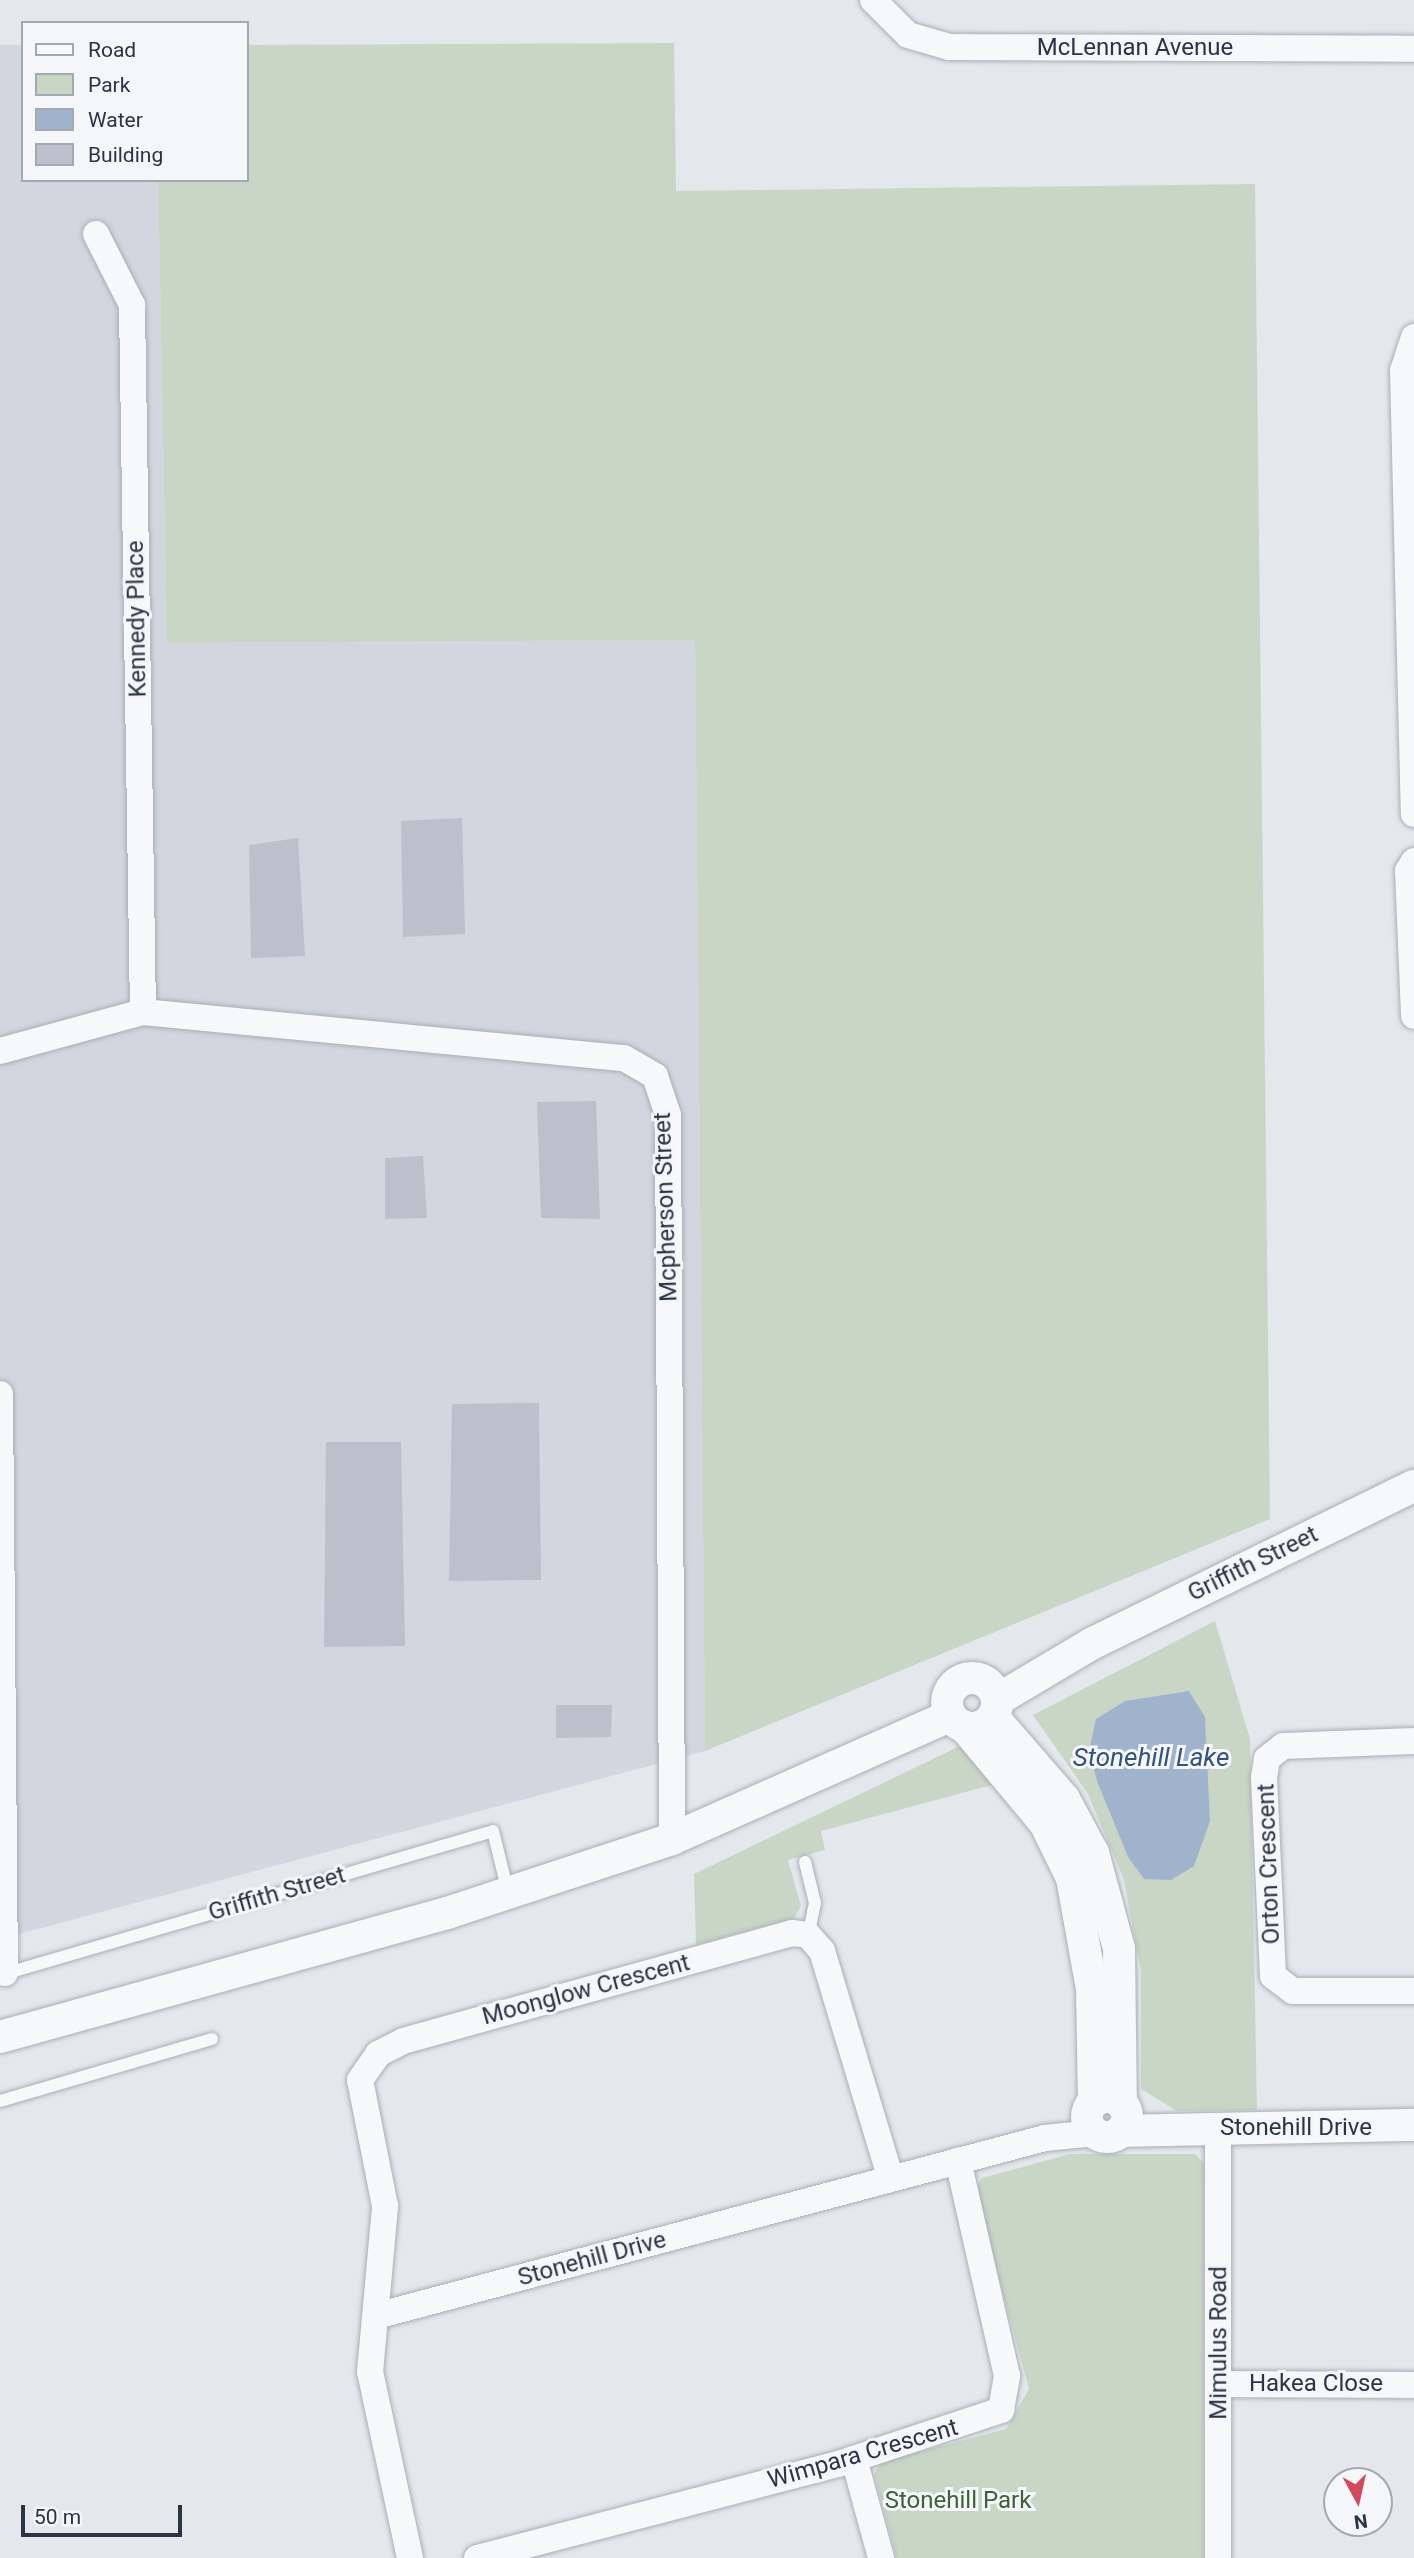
<!DOCTYPE html>
<html>
<head>
<meta charset="utf-8">
<style>
  body { margin:0 }
  #map { position:relative; width:1414px; height:2558px; overflow:hidden; background:#e4e7ec; font-family:Roboto,sans-serif }
  div>[style] { position:absolute }
  .built>* { inset:0; background:#d2d6de }
  .green>* { inset:0; background:#c9d6c5 }
  .water>* { inset:0; background:#9fb4cc }
  .building>* { inset:0; background:#bbc0ca }
  .roads { filter:drop-shadow(0 0 2px #a9aeb7) drop-shadow(0 0 2px #a9aeb7) }
  .service>* { height:12px; margin:-6px; padding:0 6px; transform-origin:6px; border-radius:6px; background:#f7f8fa }
  .minor>* { height:26px; margin:-13px; padding:0 13px; transform-origin:13px; border-radius:13px; background:#f7f8fa }
  .tertiary>* { height:32px; margin:-16px; padding:0 16px; transform-origin:16px; border-radius:16px; background:#f7f8fa }
  .tertiary>.ring { margin:-16px; padding:0; box-sizing:content-box; background:none; border:32px solid #f7f8fa; border-radius:50% }
  span { translate:-50% -50%; white-space:nowrap; text-align:center; line-height:1.15; -webkit-text-stroke:6px #f4f6f9; paint-order:stroke }
  .street-label { font-size:24px; color:#2b3445 }
  .park-label { font-size:24px; color:#3f6138 }
  .water-label { font-size:26px; color:#34527a; font-style:italic }
  .legend { position:absolute; left:21px; top:21px; width:228px; height:161px; box-sizing:border-box; background:#f4f6f9; border:2px solid #a4a8b1; margin:0; padding:9px 12px; list-style:none; font-size:21px; color:#2b3445 }
  .legend li { display:flex; align-items:center; gap:14px; height:35px }
  .legend b { width:35px; border:2px solid #a4a8b1 }
  .north { position:absolute; left:1323px; top:2467px; width:70px; height:70px; box-sizing:border-box; background:#f4f6f9; border:2px solid #a4a8b1; border-radius:50%; rotate:172deg; font-size:19px; font-weight:700; line-height:28px; text-align:center; color:#2b3445 }
  .north::after { content:''; display:block; margin:auto; width:24px; height:32px; background:#d1495b; clip-path:polygon(50% 0,100% 100%,50% 72%,0 100%) }
  .scale { position:absolute; left:21px; top:2505px; width:161px; height:32px; box-sizing:border-box; border:4px solid #2b3445; border-top:0; padding-left:9px; font-size:21px; line-height:24px; white-space:nowrap; color:#2b3445; -webkit-text-stroke:5px #f4f6f9; paint-order:stroke }
</style>
</head>
<body>
<div id="map">
  <div class="built">
    <i style="clip-path:polygon(0 45px,23px 45px,23px 180px,158px 180px,167px 643px,695px 640px,705px 1751px,0 1939px)"></i>
  </div>
  <div class="green">
    <i style="clip-path:polygon(674px 43px,676px 191px,1255px 184px,1270px 1519px,705px 1751px,695px 640px,167px 643px,158px 180px,247px 180px,247px 45px)"></i>
    <i style="clip-path:polygon(1215px 1621px,1250px 1739px,1257px 2110px,1177px 2111px,1141px 2089px,1141px 1971px,1124px 1880px,1088px 1794px,1033px 1715px)"></i>
    <i style="clip-path:polygon(960px 1746px,980px 1757px,999px 1783px,821px 1831px,825px 1850px,788px 1860px,801px 1906px,794px 1918px,696px 1945px,694px 1874px)"></i>
    <i style="clip-path:polygon(1070px 2154px,1195px 2154px,1204px 2163px,1203px 2558px,897px 2558px,874px 2474px,881px 2462px,1006px 2429px,1029px 2389px,975px 2190px,982px 2178px)"></i>
  </div>
  <div class="water">
    <i style="clip-path:polygon(1189px 1691px,1205px 1717px,1210px 1821px,1194px 1866px,1171px 1880px,1144px 1879px,1128px 1857px,1097px 1781px,1089px 1751px,1096px 1719px,1125px 1701px)"></i>
  </div>
  <div class="building">
    <i style="clip-path:polygon(462px 818px,465px 934px,403px 937px,401px 821px)"></i>
    <i style="clip-path:polygon(298px 838px,305px 956px,251px 958px,249px 845px)"></i>
    <i style="clip-path:polygon(596px 1101px,600px 1219px,541px 1218px,537px 1102px)"></i>
    <i style="clip-path:polygon(423px 1156px,427px 1218px,385px 1219px,385px 1158px)"></i>
    <i style="clip-path:polygon(539px 1403px,541px 1580px,449px 1581px,452px 1404px)"></i>
    <i style="clip-path:polygon(326px 1442px,401px 1442px,405px 1646px,324px 1647px)"></i>
    <i style="clip-path:polygon(556px 1705px,612px 1705px,611px 1737px,556px 1738px)"></i>
  </div>
  <div class="roads">
    <div class="service">
      <i style="left:805px;top:1862px;width:42px;rotate:76.3deg"></i>
      <i style="left:815px;top:1903px;width:33px;rotate:102deg"></i>
      <i style="left:4px;top:1974px;width:509px;rotate:-16.3deg"></i>
      <i style="left:493px;top:1831px;width:63px;rotate:76.2deg"></i>
      <i style="left:0;top:2101px;width:221px;rotate:-16.3deg"></i>
    </div>
    <div class="minor">
      <i style="left:873px;top:0;width:49px;rotate:45deg"></i>
      <i style="left:908px;top:35px;width:43px;rotate:16.3deg"></i>
      <i style="left:949px;top:47px;width:465px;rotate:0.2deg"></i>
      <i style="left:96px;top:234px;width:80px;rotate:63.1deg"></i>
      <i style="left:132px;top:305px;width:707px;rotate:89.11deg"></i>
      <i style="left:1414px;top:337px;width:35px;rotate:108deg"></i>
      <i style="left:1403px;top:370px;width:444px;rotate:88.6deg"></i>
      <i style="left:1414px;top:861px;width:12px;rotate:121deg"></i>
      <i style="left:1408px;top:871px;width:145px;rotate:87.6deg"></i>
      <i style="left:0;top:1051px;width:148px;rotate:-15.3deg"></i>
      <i style="left:143px;top:1012px;width:483px;rotate:5.5deg"></i>
      <i style="left:624px;top:1058px;width:36px;rotate:30deg"></i>
      <i style="left:655px;top:1076px;width:41px;rotate:71.6deg"></i>
      <i style="left:668px;top:1115px;width:724px;rotate:89.68deg"></i>
      <i style="left:0;top:1394px;width:579px;rotate:89.51deg"></i>
      <i style="left:1414px;top:1741px;width:131px;rotate:177.8deg"></i>
      <i style="left:1283px;top:1746px;width:21px;rotate:141deg"></i>
      <i style="left:1267px;top:1759px;width:18px;rotate:99deg"></i>
      <i style="left:1264px;top:1777px;width:199px;rotate:87.4deg"></i>
      <i style="left:1273px;top:1976px;width:25px;rotate:37deg"></i>
      <i style="left:1293px;top:1991px;width:121px"></i>
      <i style="left:376px;top:2316px;width:692px;rotate:-14.9deg"></i>
      <i style="left:1045px;top:2138px;width:50px;rotate:-5.7deg"></i>
      <i style="left:1219px;top:2384px;width:195px;rotate:0.3deg"></i>
      <i style="left:854px;top:2459px;width:103px;rotate:74.7deg"></i>
      <i style="left:410px;top:2558px;width:190px;rotate:-102.1deg"></i>
      <i style="left:370px;top:2372px;width:167px;rotate:-84.8deg"></i>
      <i style="left:385px;top:2206px;width:128px;rotate:-101.2deg"></i>
      <i style="left:360px;top:2080px;width:32px;rotate:-55deg"></i>
      <i style="left:378px;top:2054px;width:28px;rotate:-27deg"></i>
      <i style="left:403px;top:2041px;width:404px;rotate:-15.5deg"></i>
      <i style="left:792px;top:1933px;width:16px;rotate:7deg"></i>
      <i style="left:808px;top:1935px;width:21px;rotate:49deg"></i>
      <i style="left:822px;top:1951px;width:238px;rotate:73.2deg"></i>
      <i style="left:477px;top:2558px;width:373px;rotate:-14.6deg"></i>
      <i style="left:838px;top:2464px;width:172px;rotate:-18.3deg"></i>
      <i style="left:1001px;top:2410px;width:35px;rotate:-80deg"></i>
      <i style="left:1007px;top:2376px;width:221px;rotate:-102.8deg"></i>
      <i style="left:1218px;top:2558px;width:429px;rotate:-90deg"></i>
    </div>
    <div class="tertiary">
      <i class="ring" style="left:947px;top:1678px;width:18px;height:18px"></i>
      <i style="left:997px;top:1700px;width:112px;rotate:-30.7deg"></i>
      <i style="left:1093px;top:1643px;width:357px;rotate:-26.1deg"></i>
      <i style="left:993px;top:1717px;width:108px;rotate:49.1deg"></i>
      <i style="left:1064px;top:1799px;width:61px;rotate:61.8deg"></i>
      <i style="left:1093px;top:1853px;width:99px;rotate:74.8deg"></i>
      <i style="left:1119px;top:1949px;width:154px;rotate:89.3deg"></i>
      <i style="left:965px;top:1727px;width:125px;rotate:50.2deg"></i>
      <i style="left:1045px;top:1823px;width:61px;rotate:63.9deg"></i>
      <i style="left:1072px;top:1878px;width:113px;rotate:79.8deg"></i>
      <i style="left:1092px;top:1989px;width:113px;rotate:89deg"></i>
      <i style="left:0;top:2037px;width:464px;rotate:-15.5deg"></i>
      <i style="left:447px;top:1913px;width:237px;rotate:-18.2deg"></i>
      <i style="left:672px;top:1839px;width:304px;rotate:-23.9deg"></i>
      <i class="ring" style="left:1087px;top:2097px;width:8px;height:8px"></i>
      <i style="left:1121px;top:2131px;width:293px;rotate:-1.2deg"></i>
    </div>
  </div>
  <div class="street-label">
    <span style="left:1135px;top:48px">McLennan Avenue</span>
    <span style="left:137px;top:619px;rotate:-91deg">Kennedy Place</span>
    <span style="left:666px;top:1207px;rotate:-92deg">Mcpherson Street</span>
    <span style="left:1253px;top:1564px;rotate:-26deg">Griffith Street</span>
    <span style="left:1269px;top:1864px;rotate:-92deg">Orton Crescent</span>
    <span style="left:277px;top:1894px;rotate:-16deg">Griffith Street</span>
    <span style="left:586px;top:1990px;rotate:-15deg">Moonglow Crescent</span>
    <span style="left:1296px;top:2128px">Stonehill Drive</span>
    <span style="left:592px;top:2259px;rotate:-15deg">Stonehill Drive</span>
    <span style="left:1219px;top:2343px;rotate:-90deg">Mimulus Road</span>
    <span style="left:1316px;top:2384px">Hakea Close</span>
    <span style="left:863px;top:2454px;rotate:-16deg">Wimpara Crescent</span>
  </div>
  <div class="park-label">
    <span style="left:958px;top:2501px">Stonehill Park</span>
  </div>
  <div class="water-label">
    <span style="left:1151px;top:1758px">Stonehill Lake</span>
  </div>
  <ul class="legend">
  <li><b style="height:9px;background:#f7f8fa"></b>Road</li>
  <li><b style="height:19px;background:#c9d6c5"></b>Park</li>
  <li><b style="height:19px;background:#9fb4cc"></b>Water</li>
  <li><b style="height:19px;background:#bbc0ca"></b>Building</li>
  </ul>
  <div class="north">N</div>
  <div class="scale">50 m</div>
</div>
</body>
</html>
